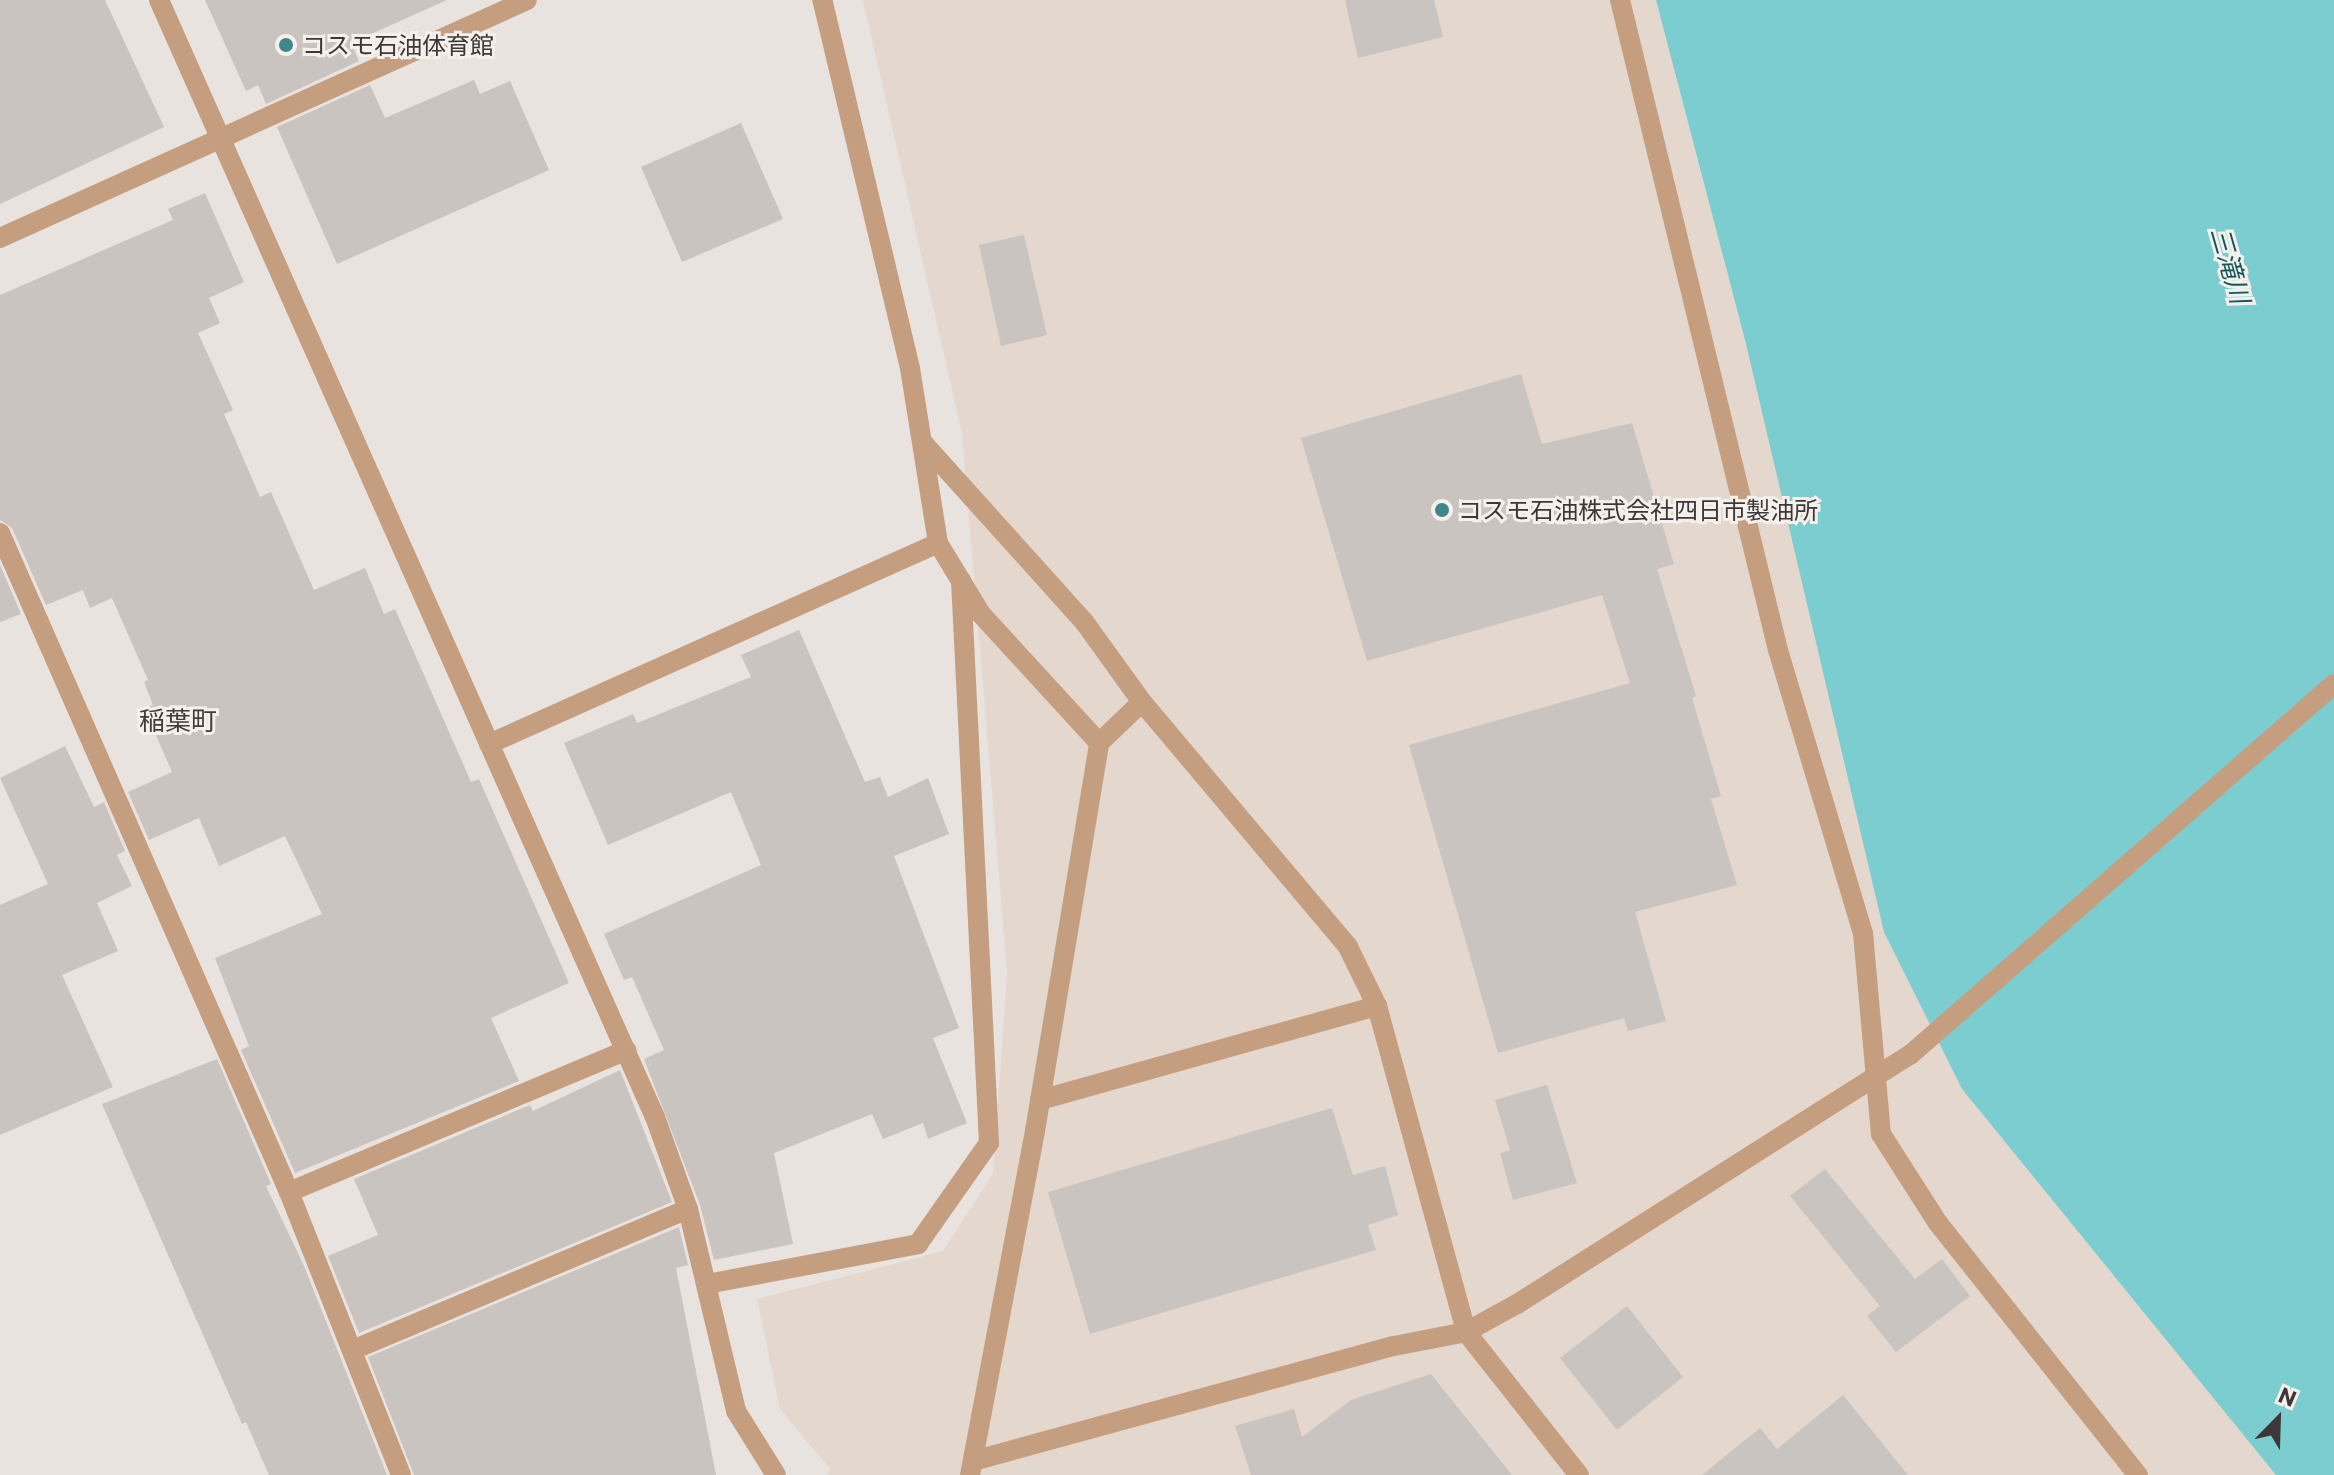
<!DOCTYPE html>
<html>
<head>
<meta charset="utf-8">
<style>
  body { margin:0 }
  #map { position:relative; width:2334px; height:1475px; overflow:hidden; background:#e9e3df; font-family:Commissioner,"Noto Sans JP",sans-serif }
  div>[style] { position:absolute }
  .built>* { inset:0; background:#e4d7ce }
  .water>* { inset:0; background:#7ccdd0 }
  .building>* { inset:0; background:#c9c4bf }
  .lane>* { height:20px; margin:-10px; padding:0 10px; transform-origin:10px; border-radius:10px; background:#c59e7f }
  .street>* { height:20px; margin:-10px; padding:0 10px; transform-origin:10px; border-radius:10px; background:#c59e7f }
  .dots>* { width:22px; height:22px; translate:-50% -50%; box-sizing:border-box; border:4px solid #f6f0ec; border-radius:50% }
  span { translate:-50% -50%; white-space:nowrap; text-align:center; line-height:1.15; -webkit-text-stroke:6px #f6f0ec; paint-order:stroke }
  .poi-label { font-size:24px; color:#3b3837 }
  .left { translate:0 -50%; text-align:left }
  .water-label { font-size:26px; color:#11585a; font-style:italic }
  .neighbourhood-label { font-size:26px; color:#413d39 }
  .north { position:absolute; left:2238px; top:1379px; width:80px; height:80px; -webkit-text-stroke:6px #f6f0ec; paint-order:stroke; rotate:23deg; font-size:22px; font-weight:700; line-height:32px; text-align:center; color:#3b3837 }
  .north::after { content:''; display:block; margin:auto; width:28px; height:36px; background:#3b3837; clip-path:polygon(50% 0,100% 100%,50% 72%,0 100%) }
</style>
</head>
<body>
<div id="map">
  <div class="built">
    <i style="clip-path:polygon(863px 0,1656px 0,1746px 344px,1962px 1089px,2276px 1475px,827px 1475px,830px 1469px,780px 1409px,757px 1299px,943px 1251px,993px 1174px,1007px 973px,962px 434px)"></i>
  </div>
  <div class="water">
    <i style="clip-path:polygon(1656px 0,2334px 0,2334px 1475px,2276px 1475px,1962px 1089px,1884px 932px,1746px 344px)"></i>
  </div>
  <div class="building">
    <i style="clip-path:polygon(0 0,105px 0,164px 127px,0 204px)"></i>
    <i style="clip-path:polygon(205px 0,447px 0,351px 43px,359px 61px,266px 104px,258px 85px,246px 91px)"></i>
    <i style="clip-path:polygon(1345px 0,1434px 0,1443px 37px,1358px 58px)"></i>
    <i style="clip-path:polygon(474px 80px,480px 94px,510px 81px,549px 170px,337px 264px,277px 127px,370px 85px,385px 118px)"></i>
    <i style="clip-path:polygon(741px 123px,783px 219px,682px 262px,641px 167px)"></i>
    <i style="clip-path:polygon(205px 193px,244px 282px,209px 298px,220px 323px,198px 333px,233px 410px,224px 414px,260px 497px,271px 492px,314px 590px,365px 568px,384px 614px,395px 609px,471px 782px,479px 779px,569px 983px,491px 1018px,519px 1081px,295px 1173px,241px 1050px,249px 1046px,215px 958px,322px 914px,285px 836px,219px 866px,199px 818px,149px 840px,128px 792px,172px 772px,144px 708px,153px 705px,144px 682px,148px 680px,112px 598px,90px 608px,83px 590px,46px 605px,12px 528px,0 520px,0 295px,173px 220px,168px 209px)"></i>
    <i style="clip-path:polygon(1024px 235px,1047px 335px,1001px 346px,979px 245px)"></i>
    <i style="clip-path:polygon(1521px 374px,1542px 444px,1632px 423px,1674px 564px,1657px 569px,1696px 696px,1692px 698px,1721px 796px,1711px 799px,1737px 885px,1635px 912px,1666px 1021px,1628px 1031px,1624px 1018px,1498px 1053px,1409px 745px,1630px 683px,1602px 595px,1367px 661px,1301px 438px)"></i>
    <i style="clip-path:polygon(0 565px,21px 614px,0 622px)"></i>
    <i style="clip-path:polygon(799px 630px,865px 782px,880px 777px,888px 797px,928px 778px,949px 834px,894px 856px,959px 1028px,933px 1038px,967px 1123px,928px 1139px,923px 1123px,883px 1139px,872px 1114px,774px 1153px,793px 1244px,714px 1260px,700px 1205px,644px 1059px,664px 1050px,632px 977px,624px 980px,604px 934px,761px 865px,731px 792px,608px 845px,564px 743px,633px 714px,637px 723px,751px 677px,741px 655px)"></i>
    <i style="clip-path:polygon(65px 746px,94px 807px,104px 802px,125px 851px,117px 855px,132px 886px,97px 903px,118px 951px,62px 975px,113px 1087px,0 1135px,0 905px,48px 884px,0 778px)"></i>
    <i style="clip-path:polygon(217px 1059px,271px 1184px,266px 1186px,304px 1266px,387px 1475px,269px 1475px,246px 1422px,242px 1424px,102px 1104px)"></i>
    <i style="clip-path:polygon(620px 1070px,672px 1202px,359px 1333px,328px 1256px,378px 1235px,354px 1179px,530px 1105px,533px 1111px)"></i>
    <i style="clip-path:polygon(1547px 1085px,1577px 1183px,1513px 1200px,1500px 1153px,1510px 1150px,1495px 1100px)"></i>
    <i style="clip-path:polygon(1332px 1108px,1353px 1175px,1385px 1166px,1398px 1215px,1368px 1225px,1376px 1250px,1090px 1334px,1048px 1192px)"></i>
    <i style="clip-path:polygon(1825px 1169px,1915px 1279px,1942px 1259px,1970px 1296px,1896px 1352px,1867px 1316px,1880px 1306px,1790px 1196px)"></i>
    <i style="clip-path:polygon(679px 1227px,688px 1265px,676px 1268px,716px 1475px,414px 1475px,368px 1357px)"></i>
    <i style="clip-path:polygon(1627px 1306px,1683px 1377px,1617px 1430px,1560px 1358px)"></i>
    <i style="clip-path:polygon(1431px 1374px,1512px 1475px,1251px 1475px,1235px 1426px,1294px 1409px,1302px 1437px,1351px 1400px)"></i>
    <i style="clip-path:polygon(1843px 1395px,1908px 1475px,1702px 1475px,1760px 1428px,1777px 1449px)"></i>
  </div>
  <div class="lane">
    <i style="left:1620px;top:0;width:669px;rotate:76.34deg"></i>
    <i style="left:1778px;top:650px;width:295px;rotate:73.3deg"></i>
    <i style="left:1863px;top:933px;width:202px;rotate:84.9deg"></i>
    <i style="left:1881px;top:1134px;width:106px;rotate:57.4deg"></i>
    <i style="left:1938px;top:1223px;width:322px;rotate:51.6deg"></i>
    <i style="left:924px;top:444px;width:241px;rotate:48deg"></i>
    <i style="left:1085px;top:623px;width:97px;rotate:54.2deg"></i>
    <i style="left:1142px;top:702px;width:320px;rotate:49.9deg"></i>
    <i style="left:1348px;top:947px;width:66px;rotate:63.8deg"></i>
    <i style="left:1377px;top:1006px;width:338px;rotate:74.7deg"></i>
    <i style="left:1466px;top:1332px;width:182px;rotate:51.7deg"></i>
    <i style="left:961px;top:581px;width:39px;rotate:59deg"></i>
    <i style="left:981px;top:614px;width:175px;rotate:47.5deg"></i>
    <i style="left:1040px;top:1100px;width:350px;rotate:-15.6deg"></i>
    <i style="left:289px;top:1192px;width:366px;rotate:-22.8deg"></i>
    <i style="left:355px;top:1349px;width:361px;rotate:-22.8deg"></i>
    <i style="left:973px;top:1461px;width:436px;rotate:-15.3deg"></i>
    <i style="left:1394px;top:1346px;width:73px;rotate:-11deg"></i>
    <i style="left:1466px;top:1332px;width:58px;rotate:-28.8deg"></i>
    <i style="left:1517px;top:1304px;width:465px;rotate:-32.4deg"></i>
    <i style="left:1910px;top:1055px;width:563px;rotate:-41.19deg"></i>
    <i style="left:970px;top:1475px;width:350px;rotate:-79.3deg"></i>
    <i style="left:1035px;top:1131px;width:393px;rotate:-80.6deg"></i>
    <i style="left:1099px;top:743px;width:59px;rotate:-43.6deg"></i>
  </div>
  <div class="street">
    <i style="left:159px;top:0;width:1222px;rotate:66.06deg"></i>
    <i style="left:655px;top:1117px;width:98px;rotate:70.3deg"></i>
    <i style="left:688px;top:1209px;width:208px;rotate:76.6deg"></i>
    <i style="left:736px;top:1411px;width:75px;rotate:58deg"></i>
    <i style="left:0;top:238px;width:578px;rotate:-24.3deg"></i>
    <i style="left:0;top:533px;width:720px;rotate:66.32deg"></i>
    <i style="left:289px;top:1192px;width:304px;rotate:68.4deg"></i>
    <i style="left:489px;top:744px;width:492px;rotate:-24.1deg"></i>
    <i style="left:707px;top:1284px;width:215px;rotate:-10.7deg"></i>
    <i style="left:918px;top:1244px;width:123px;rotate:-54.9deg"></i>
    <i style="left:989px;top:1143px;width:563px;rotate:-92.85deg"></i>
    <i style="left:961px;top:581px;width:44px;rotate:-121.2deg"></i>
    <i style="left:938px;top:543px;width:177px;rotate:-99.1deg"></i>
    <i style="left:910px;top:368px;width:378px;rotate:-103.4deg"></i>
  </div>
  <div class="dots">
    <i style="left:286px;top:45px;background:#3f878a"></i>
    <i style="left:1442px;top:510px;background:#3f878a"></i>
  </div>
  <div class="poi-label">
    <span class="left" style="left:302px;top:45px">コスモ石油体育館</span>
    <span class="left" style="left:1458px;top:510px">コスモ石油株式会社四日市製油所</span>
  </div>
  <div class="water-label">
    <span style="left:2231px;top:265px;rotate:74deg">三滝川</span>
  </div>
  <div class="neighbourhood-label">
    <span style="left:178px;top:720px">稲葉町</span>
  </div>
  <div class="north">N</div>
</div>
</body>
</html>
